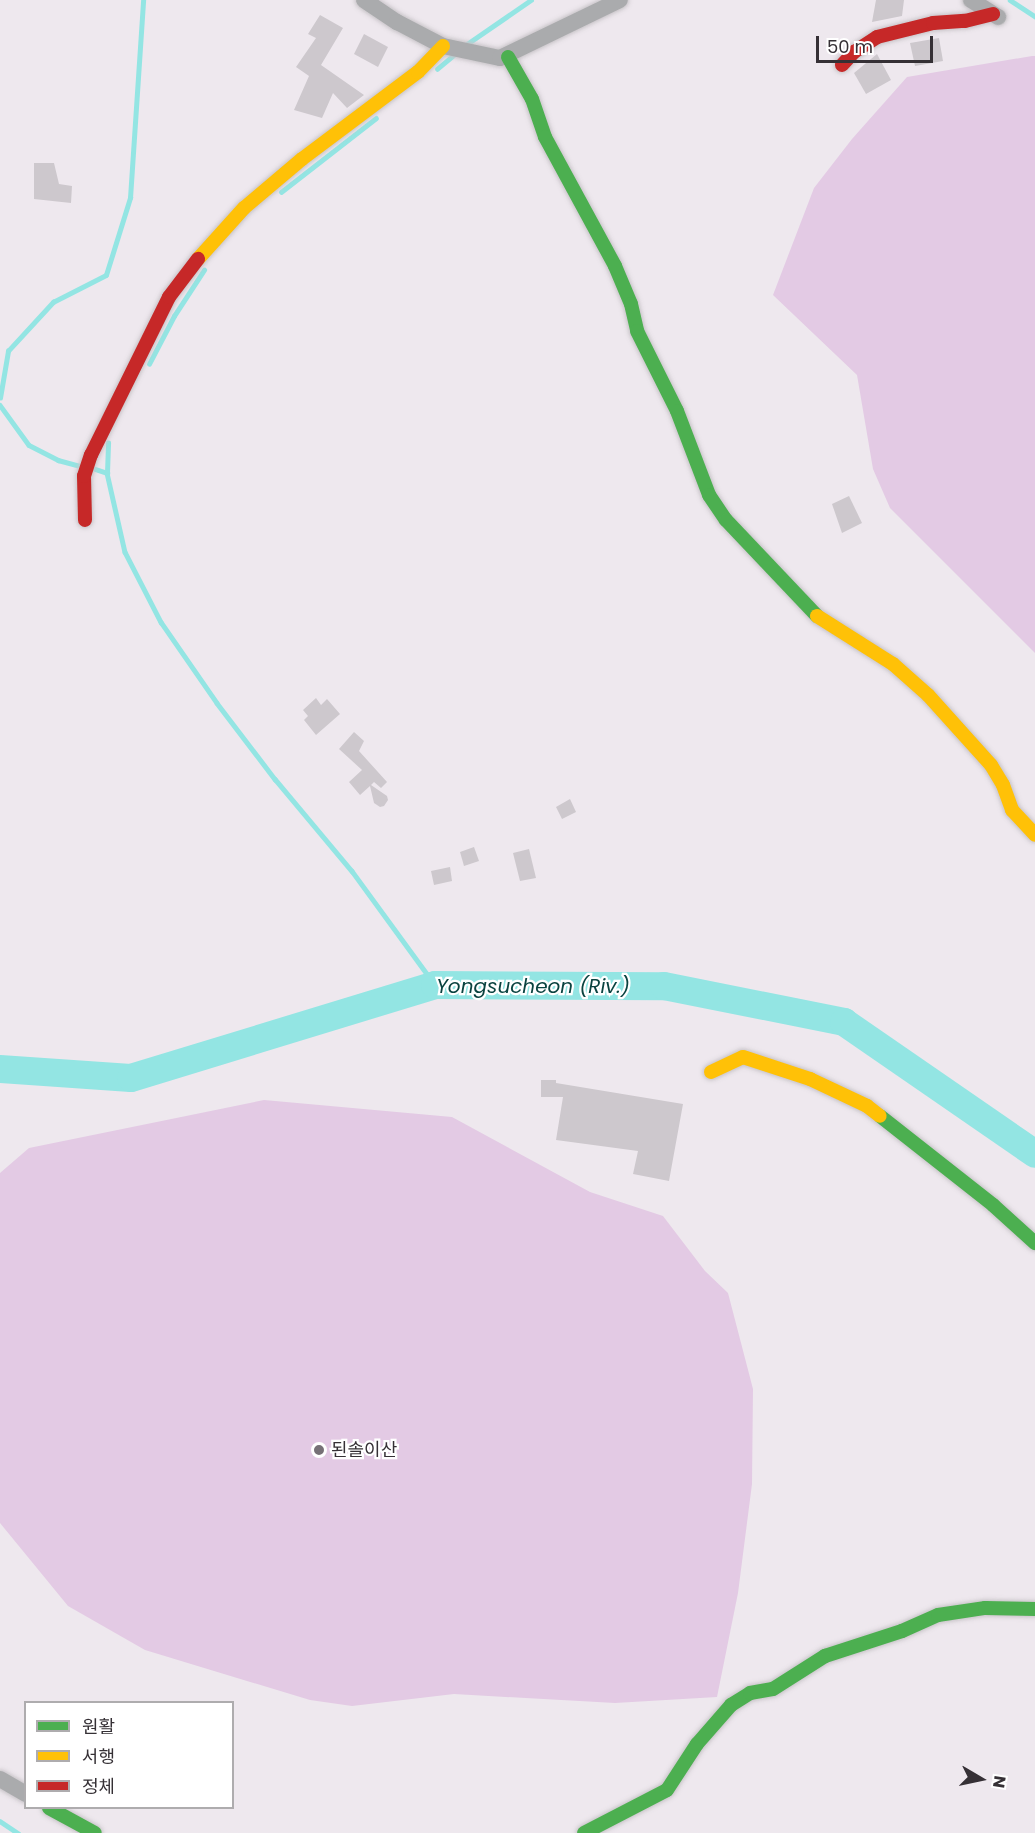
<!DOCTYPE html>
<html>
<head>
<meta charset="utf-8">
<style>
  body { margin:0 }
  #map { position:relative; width:1035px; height:1833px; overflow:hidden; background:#eee8ee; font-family:Poppins,"Noto Sans KR",sans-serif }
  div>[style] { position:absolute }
  .green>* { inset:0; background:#e3cae4 }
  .stream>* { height:4.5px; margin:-2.25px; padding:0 2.25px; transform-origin:2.25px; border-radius:2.25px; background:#93e5e3 }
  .river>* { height:28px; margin:-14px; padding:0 14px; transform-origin:14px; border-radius:14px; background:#93e5e3 }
  .building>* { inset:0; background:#cdc8cd }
  .roads { filter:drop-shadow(0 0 2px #c8c4c8) drop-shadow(0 0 2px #c8c4c8) }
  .street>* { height:16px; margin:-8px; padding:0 8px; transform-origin:8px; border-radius:8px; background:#aaabad }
  .fast>* { height:14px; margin:-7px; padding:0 7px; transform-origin:7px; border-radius:7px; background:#4caf50 }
  .slow>* { height:14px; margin:-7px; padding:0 7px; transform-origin:7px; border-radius:7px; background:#ffc107 }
  .jam>* { height:14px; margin:-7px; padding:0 7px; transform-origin:7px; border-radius:7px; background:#c62828 }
  .dots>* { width:16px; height:16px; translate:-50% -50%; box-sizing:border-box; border:3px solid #fff; border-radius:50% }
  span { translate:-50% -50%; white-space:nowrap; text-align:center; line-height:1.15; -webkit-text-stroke:4.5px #fff; paint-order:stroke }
  .poi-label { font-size:18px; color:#353035 }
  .left { translate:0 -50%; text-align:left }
  .water-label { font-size:20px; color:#0a4340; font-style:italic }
  .legend { position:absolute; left:24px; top:1701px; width:210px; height:108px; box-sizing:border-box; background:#fff; border:2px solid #aeacae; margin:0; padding:8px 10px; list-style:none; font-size:18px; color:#353035 }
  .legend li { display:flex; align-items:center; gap:12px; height:30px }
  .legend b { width:30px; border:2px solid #aeacae }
  .north { position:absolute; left:951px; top:1749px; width:60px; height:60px; -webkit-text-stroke:4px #fff; paint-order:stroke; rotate:99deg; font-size:16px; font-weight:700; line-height:24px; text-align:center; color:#353035 }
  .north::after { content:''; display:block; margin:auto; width:21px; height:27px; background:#353035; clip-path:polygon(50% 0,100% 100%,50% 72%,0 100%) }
  .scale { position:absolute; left:816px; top:36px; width:117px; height:27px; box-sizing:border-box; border:3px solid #353035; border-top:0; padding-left:8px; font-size:18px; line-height:21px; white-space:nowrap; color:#353035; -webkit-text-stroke:4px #fff; paint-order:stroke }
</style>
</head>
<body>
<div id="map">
  <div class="green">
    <i style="clip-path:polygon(1032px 56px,1035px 56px,1035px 653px,890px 508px,873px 469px,857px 375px,773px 295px,814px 188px,852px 139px,907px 77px)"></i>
    <i style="clip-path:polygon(264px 1100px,452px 1117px,590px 1192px,663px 1216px,705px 1271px,728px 1293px,753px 1389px,752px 1484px,738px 1593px,717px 1697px,615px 1703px,454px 1694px,352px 1706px,310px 1700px,145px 1650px,68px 1606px,0 1523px,0 1173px,29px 1148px)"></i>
  </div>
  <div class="stream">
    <i style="left:1010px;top:0;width:30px;rotate:33deg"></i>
    <i style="left:464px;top:46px;width:81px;rotate:-34.5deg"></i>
    <i style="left:437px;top:69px;width:23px;rotate:-40deg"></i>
    <i style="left:281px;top:192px;width:120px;rotate:-37.9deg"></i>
    <i style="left:149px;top:364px;width:54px;rotate:-62.5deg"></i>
    <i style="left:174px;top:316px;width:55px;rotate:-56.9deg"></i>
    <i style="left:0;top:398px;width:48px;rotate:-80.3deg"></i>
    <i style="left:8px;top:351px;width:67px;rotate:-47.4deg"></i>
    <i style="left:53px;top:302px;width:59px;rotate:-27deg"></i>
    <i style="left:106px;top:275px;width:81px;rotate:-72.7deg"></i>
    <i style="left:130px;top:198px;width:198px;rotate:-86.2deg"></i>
    <i style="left:0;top:405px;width:49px;rotate:54.1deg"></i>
    <i style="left:29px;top:445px;width:33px;rotate:27deg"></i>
    <i style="left:58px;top:460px;width:24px;rotate:15deg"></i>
    <i style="left:95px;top:469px;width:13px;rotate:18deg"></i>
    <i style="left:107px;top:473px;width:81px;rotate:77.2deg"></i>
    <i style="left:125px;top:552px;width:79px;rotate:62.8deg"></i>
    <i style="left:161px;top:622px;width:98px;rotate:55.3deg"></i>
    <i style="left:217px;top:703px;width:96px;rotate:52.7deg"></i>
    <i style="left:275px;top:779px;width:120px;rotate:50.1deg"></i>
    <i style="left:352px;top:871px;width:141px;rotate:53.9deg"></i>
    <i style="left:107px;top:473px;width:30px;rotate:-88deg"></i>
    <i style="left:0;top:1821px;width:22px;rotate:34deg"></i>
  </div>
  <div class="river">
    <i style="left:0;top:1069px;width:131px;rotate:3.9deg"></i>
    <i style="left:131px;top:1078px;width:318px;rotate:-17deg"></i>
    <i style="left:435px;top:985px;width:229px;rotate:0.3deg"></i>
    <i style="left:664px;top:986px;width:184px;rotate:11.3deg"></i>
    <i style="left:844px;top:1022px;width:232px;rotate:34.6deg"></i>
  </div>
  <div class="building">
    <i style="clip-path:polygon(876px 0,904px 0,902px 16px,872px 22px)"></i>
    <i style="clip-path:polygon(320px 15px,343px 28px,321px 65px,364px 95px,347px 108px,333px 93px,322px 118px,294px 110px,309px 76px,296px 67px,316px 38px,308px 34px)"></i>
    <i style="clip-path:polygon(364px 34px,388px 47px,378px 67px,354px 54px)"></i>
    <i style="clip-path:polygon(939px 38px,943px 61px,915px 66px,910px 43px)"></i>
    <i style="clip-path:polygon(877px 54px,891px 80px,866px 94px,854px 73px)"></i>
    <i style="clip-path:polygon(34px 163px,54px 163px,59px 184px,72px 186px,71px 203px,34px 199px)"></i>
    <i style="clip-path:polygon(849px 496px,862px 523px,842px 533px,832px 504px)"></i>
    <i style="clip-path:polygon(316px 698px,321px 705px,327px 699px,340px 714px,316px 735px,304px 720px,308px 716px,303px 710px)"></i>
    <i style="clip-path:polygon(354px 732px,364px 741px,359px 751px,387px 782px,381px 788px,374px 782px,371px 785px,387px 796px,388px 800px,384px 806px,380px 807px,374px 803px,370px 786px,360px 795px,349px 782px,362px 770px,339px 749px)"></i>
    <i style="clip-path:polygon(570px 799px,576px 812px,562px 819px,556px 807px)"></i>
    <i style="clip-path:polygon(474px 847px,479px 861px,464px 866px,460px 852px)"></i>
    <i style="clip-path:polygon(529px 849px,536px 878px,520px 881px,513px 853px)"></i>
    <i style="clip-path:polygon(450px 867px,452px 881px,434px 885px,431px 871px)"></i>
    <i style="clip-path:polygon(541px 1080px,556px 1080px,556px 1083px,683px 1104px,669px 1181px,633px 1174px,638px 1151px,556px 1140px,563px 1097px,541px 1097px)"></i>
  </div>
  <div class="roads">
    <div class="street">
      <i style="left:364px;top:0;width:40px;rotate:34deg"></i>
      <i style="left:397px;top:22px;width:52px;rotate:27.6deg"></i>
      <i style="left:443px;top:46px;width:58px;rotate:11.9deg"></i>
      <i style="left:500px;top:58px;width:133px;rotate:-25.8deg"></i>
      <i style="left:971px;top:0;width:32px;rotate:32deg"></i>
      <i style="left:0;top:1779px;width:30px;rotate:30deg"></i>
    </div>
    <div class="fast">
      <i style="left:508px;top:57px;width:48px;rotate:60.3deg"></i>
      <i style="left:532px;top:99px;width:40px;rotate:71.1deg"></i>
      <i style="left:545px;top:137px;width:147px;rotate:61.5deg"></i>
      <i style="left:615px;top:266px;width:41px;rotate:67.2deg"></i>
      <i style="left:631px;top:304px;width:28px;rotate:77deg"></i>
      <i style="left:637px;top:331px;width:89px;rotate:63.4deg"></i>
      <i style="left:677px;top:411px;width:90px;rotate:69.1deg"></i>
      <i style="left:709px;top:495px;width:30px;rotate:56deg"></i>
      <i style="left:726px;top:520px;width:132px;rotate:46.5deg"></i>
      <i style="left:880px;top:1116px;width:144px;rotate:38.2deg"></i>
      <i style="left:993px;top:1205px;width:57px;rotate:42.1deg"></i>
      <i style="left:49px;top:1808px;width:52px;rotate:28.5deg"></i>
      <i style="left:584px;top:1833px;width:93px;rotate:-27.4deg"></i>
      <i style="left:667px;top:1790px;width:55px;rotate:-56.9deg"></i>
      <i style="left:697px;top:1744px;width:52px;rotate:-48.9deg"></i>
      <i style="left:731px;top:1705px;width:22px;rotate:-32deg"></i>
      <i style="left:750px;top:1693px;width:23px;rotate:-10deg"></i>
      <i style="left:773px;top:1689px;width:62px;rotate:-32.4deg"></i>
      <i style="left:825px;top:1656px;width:81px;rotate:-18deg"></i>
      <i style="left:902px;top:1631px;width:39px;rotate:-24deg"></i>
      <i style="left:938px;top:1615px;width:48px;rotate:-8.5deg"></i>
      <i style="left:985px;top:1608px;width:50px;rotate:1.1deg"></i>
    </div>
    <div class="slow">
      <i style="left:198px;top:259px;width:69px;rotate:-48deg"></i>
      <i style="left:244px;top:208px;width:76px;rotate:-40.2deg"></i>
      <i style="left:302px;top:159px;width:145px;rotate:-36.9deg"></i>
      <i style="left:418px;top:72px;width:36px;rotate:-46deg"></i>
      <i style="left:817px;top:616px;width:90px;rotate:32.3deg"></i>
      <i style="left:893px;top:664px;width:47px;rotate:41.5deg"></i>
      <i style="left:928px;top:695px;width:94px;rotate:48deg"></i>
      <i style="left:991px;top:765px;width:23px;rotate:59deg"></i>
      <i style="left:1003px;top:785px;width:27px;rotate:70deg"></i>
      <i style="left:1012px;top:810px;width:34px;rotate:47deg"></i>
      <i style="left:711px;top:1072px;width:35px;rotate:-25deg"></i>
      <i style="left:743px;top:1057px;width:71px;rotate:18.2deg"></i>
      <i style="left:810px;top:1079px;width:63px;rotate:25.3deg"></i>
      <i style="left:867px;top:1106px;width:16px;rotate:38deg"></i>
    </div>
    <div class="jam">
      <i style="left:842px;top:65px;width:18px;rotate:-47deg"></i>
      <i style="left:854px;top:52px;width:27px;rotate:-33deg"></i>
      <i style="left:877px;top:37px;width:58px;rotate:-14deg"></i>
      <i style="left:933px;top:23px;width:32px;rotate:-4deg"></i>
      <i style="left:965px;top:21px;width:29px;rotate:-14deg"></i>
      <i style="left:85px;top:520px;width:44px;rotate:-91.3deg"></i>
      <i style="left:84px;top:476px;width:22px;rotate:-72deg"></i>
      <i style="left:91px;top:455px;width:176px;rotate:-63.7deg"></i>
      <i style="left:169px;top:297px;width:48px;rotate:-52.7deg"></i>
    </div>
  </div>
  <div class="dots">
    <i style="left:319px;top:1450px;background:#767076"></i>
  </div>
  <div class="poi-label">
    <span class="left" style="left:331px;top:1450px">된솔이산</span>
  </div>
  <div class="water-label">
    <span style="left:533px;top:986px">Yongsucheon (Riv.)</span>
  </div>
  <ul class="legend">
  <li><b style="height:8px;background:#4caf50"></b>원활</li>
  <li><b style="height:8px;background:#ffc107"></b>서행</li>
  <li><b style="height:8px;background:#c62828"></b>정체</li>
  </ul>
  <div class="north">N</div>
  <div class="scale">50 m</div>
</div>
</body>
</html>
